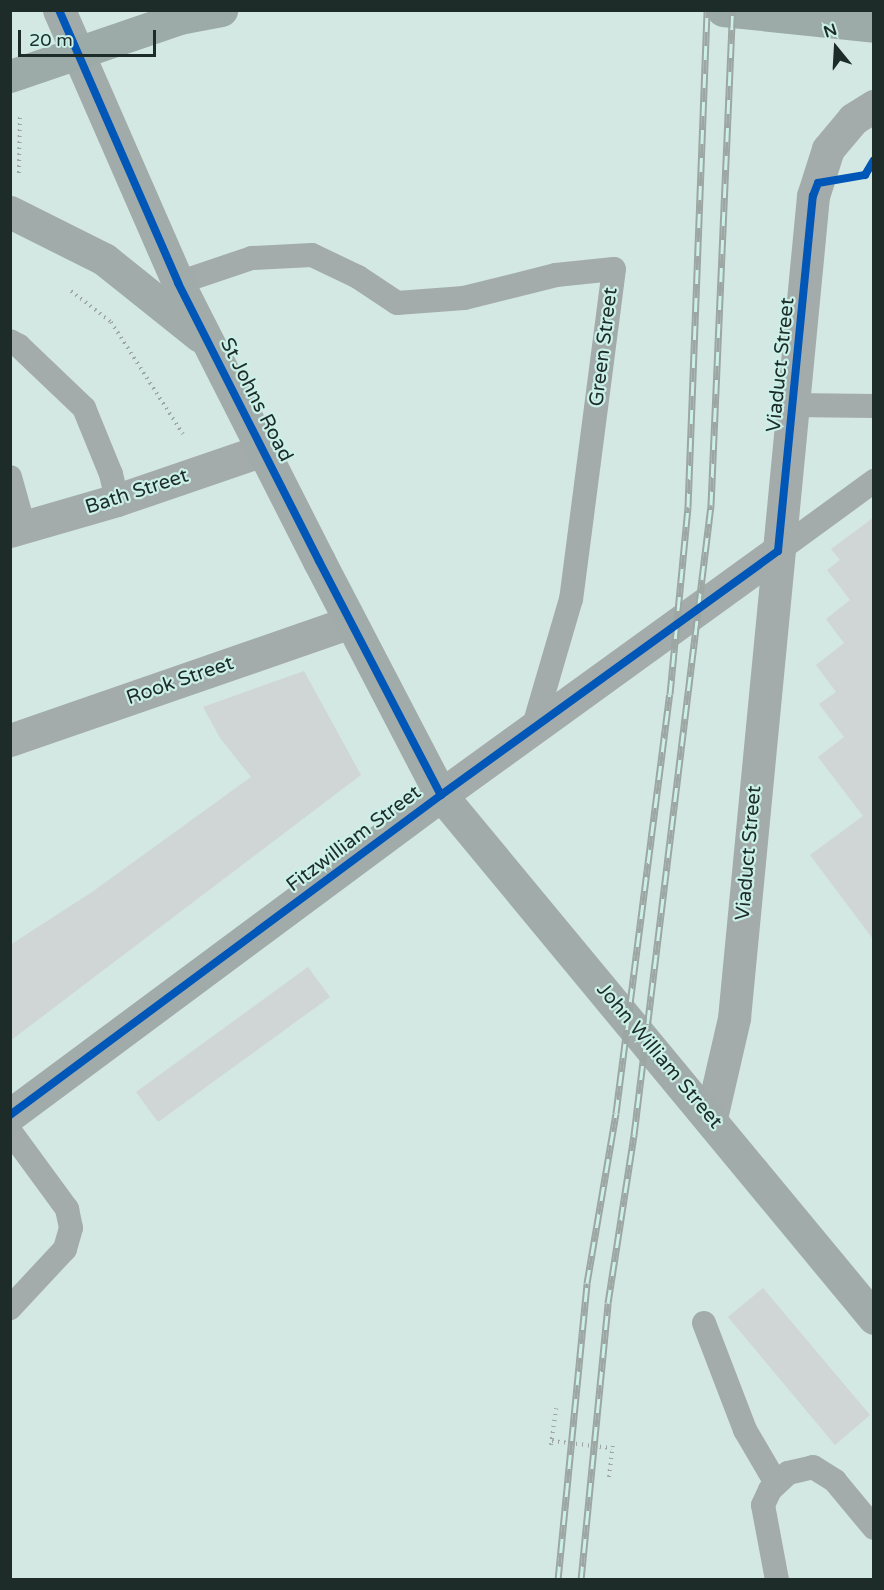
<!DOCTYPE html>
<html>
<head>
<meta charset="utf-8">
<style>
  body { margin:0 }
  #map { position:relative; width:884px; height:1590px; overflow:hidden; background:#d3e8e3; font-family:"Varela Round",sans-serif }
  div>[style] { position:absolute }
  .building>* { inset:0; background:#d0d5d6 }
  .path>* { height:4px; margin-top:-2px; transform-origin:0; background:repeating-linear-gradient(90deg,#9fa7a6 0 1.5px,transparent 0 6px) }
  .lane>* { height:24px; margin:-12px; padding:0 12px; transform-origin:12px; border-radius:12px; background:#a3acab }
  .street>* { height:33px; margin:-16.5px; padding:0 16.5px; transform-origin:16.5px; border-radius:16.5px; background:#a3acab }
  .secondary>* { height:33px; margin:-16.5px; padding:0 16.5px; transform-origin:16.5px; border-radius:16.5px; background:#a1acaa }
  .highway>* { height:33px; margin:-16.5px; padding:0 16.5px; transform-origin:16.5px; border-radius:16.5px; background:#9daba8 }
  .rail>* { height:7px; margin-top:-3.5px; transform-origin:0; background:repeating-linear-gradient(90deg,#cbf0e8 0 14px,#9ca7a3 0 28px); box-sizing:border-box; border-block:2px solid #9ca7a3 }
  .cycleway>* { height:8px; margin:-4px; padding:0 4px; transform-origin:4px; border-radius:4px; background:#0057b8 }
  span { translate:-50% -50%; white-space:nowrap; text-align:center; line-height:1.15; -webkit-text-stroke:4.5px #cbf0e8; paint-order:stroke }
  .street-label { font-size:20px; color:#1d2b29 }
  .frame { position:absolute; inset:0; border:12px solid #1d2b29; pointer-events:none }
  .north { position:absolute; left:806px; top:18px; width:60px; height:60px; -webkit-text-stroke:4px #cbf0e8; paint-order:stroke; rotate:342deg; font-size:16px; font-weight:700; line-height:24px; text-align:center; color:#1d2b29 }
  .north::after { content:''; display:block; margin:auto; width:21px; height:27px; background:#1d2b29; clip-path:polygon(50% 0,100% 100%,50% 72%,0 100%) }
  .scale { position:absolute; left:18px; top:30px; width:138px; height:27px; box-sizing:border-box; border:3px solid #1d2b29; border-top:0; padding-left:8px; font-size:18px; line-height:21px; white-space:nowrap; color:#1d2b29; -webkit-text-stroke:4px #cbf0e8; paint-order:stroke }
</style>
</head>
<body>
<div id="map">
  <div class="building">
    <i style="clip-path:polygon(873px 518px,873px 939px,810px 855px,863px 816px,818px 757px,844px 737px,819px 704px,836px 692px,816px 665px,844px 643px,826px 619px,850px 600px,827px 570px,840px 560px,831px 549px)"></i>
    <i style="clip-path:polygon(304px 671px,361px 775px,10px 1041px,10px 945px,92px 892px,251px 777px,220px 738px,203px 707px)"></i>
    <i style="clip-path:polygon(308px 967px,330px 997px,158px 1122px,136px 1092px)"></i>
    <i style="clip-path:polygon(763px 1288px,870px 1415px,835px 1445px,728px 1317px)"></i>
  </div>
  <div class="path">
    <i style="left:19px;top:173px;width:58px;rotate:-89deg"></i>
    <i style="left:71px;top:291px;width:51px;rotate:37.8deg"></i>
    <i style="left:111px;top:322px;width:133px;rotate:57.3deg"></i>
    <i style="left:552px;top:1441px;width:60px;rotate:6.7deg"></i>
    <i style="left:551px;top:1445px;width:37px;rotate:-82deg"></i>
    <i style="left:609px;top:1477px;width:32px;rotate:-83deg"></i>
  </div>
  <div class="lane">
    <i style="left:178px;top:283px;width:78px;rotate:-18.7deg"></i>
    <i style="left:252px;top:258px;width:60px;rotate:-2.9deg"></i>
    <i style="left:312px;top:255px;width:51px;rotate:25.6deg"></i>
    <i style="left:358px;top:277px;width:47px;rotate:33.7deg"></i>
    <i style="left:397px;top:303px;width:67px;rotate:-4.3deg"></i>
    <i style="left:464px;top:298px;width:95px;rotate:-14deg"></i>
    <i style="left:556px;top:275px;width:58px;rotate:-5.9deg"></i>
    <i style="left:614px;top:269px;width:333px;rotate:97.4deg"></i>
    <i style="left:571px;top:599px;width:135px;rotate:106.3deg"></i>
    <i style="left:10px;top:341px;width:10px;rotate:29deg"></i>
    <i style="left:19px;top:346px;width:90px;rotate:43.6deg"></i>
    <i style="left:84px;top:408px;width:71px;rotate:67.8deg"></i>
    <i style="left:111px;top:474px;width:27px;rotate:77deg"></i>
    <i style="left:794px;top:405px;width:80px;rotate:0.7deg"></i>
    <i style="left:10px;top:477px;width:52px;rotate:74.4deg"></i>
    <i style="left:778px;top:551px;width:119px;rotate:-36.1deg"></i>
    <i style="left:10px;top:1131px;width:97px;rotate:53.8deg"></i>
    <i style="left:67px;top:1209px;width:19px;rotate:78deg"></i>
    <i style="left:71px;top:1228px;width:22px;rotate:106deg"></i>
    <i style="left:65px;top:1249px;width:81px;rotate:133deg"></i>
    <i style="left:704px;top:1323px;width:115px;rotate:69deg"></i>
    <i style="left:745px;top:1430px;width:61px;rotate:59.7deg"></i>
    <i style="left:777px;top:1580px;width:76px;rotate:-100.6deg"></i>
    <i style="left:763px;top:1505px;width:17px;rotate:-65deg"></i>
    <i style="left:770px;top:1490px;width:25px;rotate:-43deg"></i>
    <i style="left:788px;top:1473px;width:26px;rotate:-13deg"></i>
    <i style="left:813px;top:1467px;width:26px;rotate:32deg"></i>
    <i style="left:835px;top:1481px;width:61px;rotate:50.3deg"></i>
  </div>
  <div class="street">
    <i style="left:10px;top:531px;width:111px;rotate:-16.2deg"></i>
    <i style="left:117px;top:500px;width:154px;rotate:-18.9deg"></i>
    <i style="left:10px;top:740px;width:360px;rotate:-19.1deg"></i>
    <i style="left:441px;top:795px;width:416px;rotate:-35.9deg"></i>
    <i style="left:711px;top:1118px;width:103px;rotate:-77deg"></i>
    <i style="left:734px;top:1018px;width:826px;rotate:-84.51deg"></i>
    <i style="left:813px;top:196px;width:49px;rotate:-72.3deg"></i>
    <i style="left:828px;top:149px;width:39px;rotate:-50deg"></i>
    <i style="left:853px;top:119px;width:25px;rotate:-32deg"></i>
  </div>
  <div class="secondary">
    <i style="left:59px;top:10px;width:298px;rotate:66.4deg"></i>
    <i style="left:178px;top:283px;width:312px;rotate:63.1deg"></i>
    <i style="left:319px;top:561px;width:264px;rotate:62.5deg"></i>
    <i style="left:441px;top:795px;width:679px;rotate:50.38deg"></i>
    <i style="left:10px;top:212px;width:105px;rotate:26.6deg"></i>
    <i style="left:104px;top:259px;width:123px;rotate:38.7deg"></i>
    <i style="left:10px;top:1115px;width:537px;rotate:-36.59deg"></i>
  </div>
  <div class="highway">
    <i style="left:723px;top:10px;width:152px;rotate:6deg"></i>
    <i style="left:10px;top:76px;width:179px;rotate:-18.9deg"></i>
    <i style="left:179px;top:18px;width:43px;rotate:-10.8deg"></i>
  </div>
  <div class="rail">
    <i style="left:558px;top:1580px;width:298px;rotate:-84.4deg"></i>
    <i style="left:587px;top:1283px;width:172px;rotate:-80.3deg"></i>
    <i style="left:616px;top:1113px;width:422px;rotate:-82.7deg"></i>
    <i style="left:670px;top:694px;width:188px;rotate:-84.5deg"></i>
    <i style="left:688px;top:507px;width:497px;rotate:-87.8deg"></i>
    <i style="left:581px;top:1580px;width:278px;rotate:-84.4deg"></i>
    <i style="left:608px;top:1303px;width:170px;rotate:-81.2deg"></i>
    <i style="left:634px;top:1135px;width:635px;rotate:-83.03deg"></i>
    <i style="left:711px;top:505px;width:495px;rotate:-87.5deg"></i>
  </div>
  <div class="cycleway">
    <i style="left:59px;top:10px;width:298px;rotate:66.4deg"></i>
    <i style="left:178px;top:283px;width:312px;rotate:63.1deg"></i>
    <i style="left:319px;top:561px;width:264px;rotate:62.5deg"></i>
    <i style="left:10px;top:1115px;width:537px;rotate:-36.59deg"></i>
    <i style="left:441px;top:795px;width:416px;rotate:-35.9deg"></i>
    <i style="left:778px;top:551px;width:357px;rotate:-84.4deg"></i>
    <i style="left:813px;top:196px;width:14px;rotate:-69deg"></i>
    <i style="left:818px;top:183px;width:48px;rotate:-9.7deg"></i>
    <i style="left:865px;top:175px;width:17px;rotate:-59deg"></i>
  </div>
  <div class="street-label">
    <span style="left:604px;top:347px;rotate:-83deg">Green Street</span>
    <span style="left:781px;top:365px;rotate:-84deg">Viaduct Street</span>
    <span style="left:256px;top:400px;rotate:63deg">St Johns Road</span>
    <span style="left:137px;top:492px;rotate:-18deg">Bath Street</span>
    <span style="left:180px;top:681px;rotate:-19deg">Rook Street</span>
    <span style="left:354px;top:839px;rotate:-37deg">Fitzwilliam Street</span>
    <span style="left:749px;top:853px;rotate:-85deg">Viaduct Street</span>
    <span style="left:659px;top:1056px;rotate:50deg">John William Street</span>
  </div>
  <div class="frame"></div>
  <div class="north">N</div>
  <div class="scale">20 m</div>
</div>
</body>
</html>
